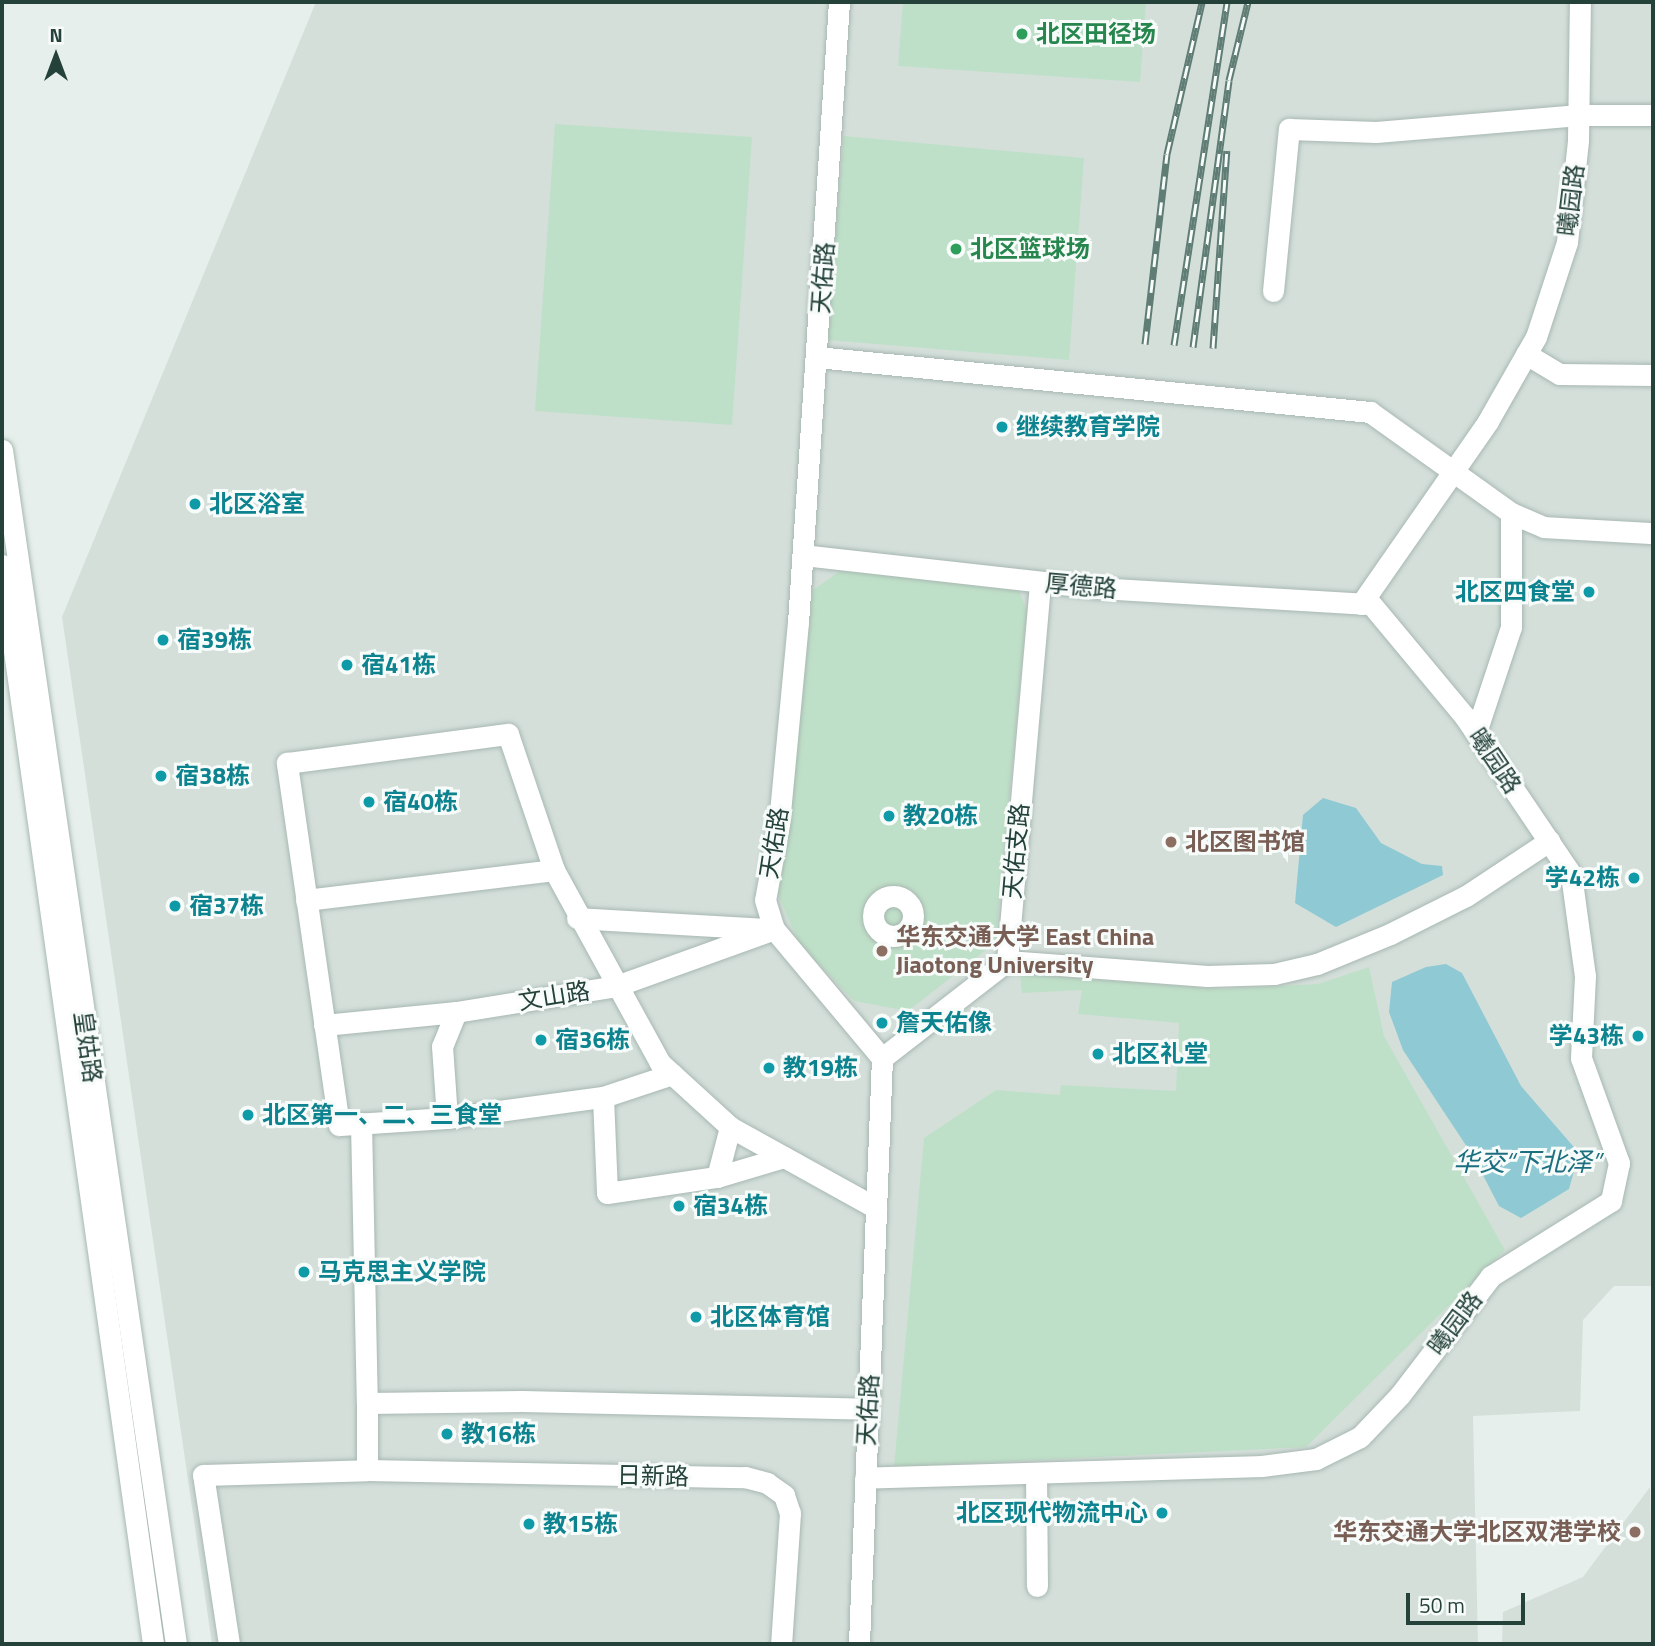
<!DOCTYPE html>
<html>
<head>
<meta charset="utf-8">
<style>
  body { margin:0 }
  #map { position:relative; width:1655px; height:1646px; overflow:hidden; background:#e6efeb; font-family:"Titillium Web","Noto Sans SC",sans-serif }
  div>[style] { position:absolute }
  .built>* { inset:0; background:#d4dfda }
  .green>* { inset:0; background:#bfe0c8 }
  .water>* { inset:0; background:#8ec9d4 }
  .roads { filter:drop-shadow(0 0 2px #a8b8b2) drop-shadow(0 0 2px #a8b8b2) }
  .minor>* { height:21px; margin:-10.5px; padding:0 10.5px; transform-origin:10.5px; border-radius:10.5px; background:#fff }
  .minor>.ring { margin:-10.5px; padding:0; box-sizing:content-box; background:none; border:21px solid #fff; border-radius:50% }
  .rail>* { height:7px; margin-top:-3.5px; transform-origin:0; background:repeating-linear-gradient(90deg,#f7fbf9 0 13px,#5f7d75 0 26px); box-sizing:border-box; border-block:2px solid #5f7d75 }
  .dots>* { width:19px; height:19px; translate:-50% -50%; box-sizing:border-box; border:4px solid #f7fbf9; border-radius:50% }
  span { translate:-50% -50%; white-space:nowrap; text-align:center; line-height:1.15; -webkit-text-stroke:6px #f7fbf9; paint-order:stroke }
  .leisure-label { font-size:24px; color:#27864d; font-weight:700 }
  .left { translate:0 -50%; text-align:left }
  .street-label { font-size:24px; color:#24423a }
  .culture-label { font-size:24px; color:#0d838f; font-weight:700 }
  .right { translate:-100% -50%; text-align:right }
  .education-label { font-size:24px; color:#785e54; font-weight:700 }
  .water-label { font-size:26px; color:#1c6f80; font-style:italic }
  .frame { position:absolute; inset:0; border:4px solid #24423a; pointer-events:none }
  .north { position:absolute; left:21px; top:21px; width:70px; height:70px; -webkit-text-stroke:5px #f7fbf9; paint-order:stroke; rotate:0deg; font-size:19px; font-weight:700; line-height:28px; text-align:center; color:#24423a }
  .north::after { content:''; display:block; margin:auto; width:24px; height:32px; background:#24423a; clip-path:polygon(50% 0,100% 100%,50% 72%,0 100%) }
  .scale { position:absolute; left:1406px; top:1593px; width:119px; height:32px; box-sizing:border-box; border:4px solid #24423a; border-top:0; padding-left:9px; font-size:21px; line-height:24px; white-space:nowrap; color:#24423a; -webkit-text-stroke:5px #f7fbf9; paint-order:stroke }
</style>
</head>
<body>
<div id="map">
  <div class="built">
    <i style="clip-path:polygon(316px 2px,1653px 2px,1653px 1286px,1614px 1286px,1583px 1320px,1580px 1411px,1473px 1416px,1478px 1644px,212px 1644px,62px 617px)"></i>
    <i style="clip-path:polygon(1650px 1487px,1653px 1644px,1502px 1644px,1503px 1612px,1583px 1577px)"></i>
  </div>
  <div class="green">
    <i style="clip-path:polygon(903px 2px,1146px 2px,1140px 82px,898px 66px)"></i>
    <i style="clip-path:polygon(555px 124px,752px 137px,732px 425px,535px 411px)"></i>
    <i style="clip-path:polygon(844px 136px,1084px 158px,1069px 360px,827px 340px)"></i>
    <i style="clip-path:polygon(843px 569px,1019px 591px,1027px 611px,995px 943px,908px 1011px,854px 1001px,799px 943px,776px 890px,790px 819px,813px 590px)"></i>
    <i style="clip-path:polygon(1369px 967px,1384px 1036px,1505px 1250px,1306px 1447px,894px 1467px,924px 1138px,996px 1090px,1060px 1095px,1061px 1085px,1176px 1091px,1179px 1023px,1078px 1014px,1082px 990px,1022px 993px,1020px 974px,1221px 989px,1318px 984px)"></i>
  </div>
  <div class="water">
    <i style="clip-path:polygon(1323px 798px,1356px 808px,1381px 843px,1422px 864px,1442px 866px,1443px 875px,1336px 927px,1295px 903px,1303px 815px)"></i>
    <i style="clip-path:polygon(1446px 964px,1462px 973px,1521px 1086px,1579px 1153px,1569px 1189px,1521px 1218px,1499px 1206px,1473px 1156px,1403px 1050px,1389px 1012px,1392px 982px,1426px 967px)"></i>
  </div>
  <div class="roads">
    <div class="minor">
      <i style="left:839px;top:2px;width:621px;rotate:93.78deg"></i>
      <i style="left:798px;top:622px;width:203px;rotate:95.4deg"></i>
      <i style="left:779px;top:824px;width:77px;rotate:100.4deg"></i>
      <i style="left:765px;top:900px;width:30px;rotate:73deg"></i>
      <i style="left:774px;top:929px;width:168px;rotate:50.1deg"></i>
      <i style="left:882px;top:1058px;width:586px;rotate:92.25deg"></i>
      <i style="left:1273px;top:291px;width:163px;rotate:-84.4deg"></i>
      <i style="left:1289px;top:129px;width:87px;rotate:2deg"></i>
      <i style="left:1376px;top:132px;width:204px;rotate:-4.8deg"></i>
      <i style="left:1579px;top:115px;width:74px"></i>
      <i style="left:1526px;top:354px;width:39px;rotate:31deg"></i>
      <i style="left:1559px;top:374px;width:94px;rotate:0.6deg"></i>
      <i style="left:817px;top:357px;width:556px;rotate:5.68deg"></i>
      <i style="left:1370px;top:412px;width:173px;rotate:35.6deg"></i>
      <i style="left:1511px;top:513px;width:114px;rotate:90deg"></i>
      <i style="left:1511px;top:627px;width:111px;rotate:108.4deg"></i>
      <i style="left:2px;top:450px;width:1207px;rotate:81.71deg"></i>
      <i style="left:1511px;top:513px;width:36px;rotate:23deg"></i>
      <i style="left:1544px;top:527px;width:109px;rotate:3.2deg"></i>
      <i style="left:803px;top:555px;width:297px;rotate:6.4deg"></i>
      <i style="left:1098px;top:588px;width:273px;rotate:3.4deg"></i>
      <i style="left:1371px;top:604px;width:147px;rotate:50.2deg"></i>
      <i style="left:1465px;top:717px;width:189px;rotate:56deg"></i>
      <i style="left:1571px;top:874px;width:103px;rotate:82.2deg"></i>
      <i style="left:1585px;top:976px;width:82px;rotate:92.8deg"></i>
      <i style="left:1581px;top:1058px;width:112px;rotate:70.1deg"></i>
      <i style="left:1619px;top:1163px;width:39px;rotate:102deg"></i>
      <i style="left:1611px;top:1201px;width:142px;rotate:148deg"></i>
      <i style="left:1491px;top:1276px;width:150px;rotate:127.4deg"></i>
      <i style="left:1400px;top:1395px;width:58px;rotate:133.6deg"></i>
      <i style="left:1360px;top:1437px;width:49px;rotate:153.4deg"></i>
      <i style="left:1316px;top:1459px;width:55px;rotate:172.7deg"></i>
      <i style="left:1261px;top:1466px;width:396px;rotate:178.3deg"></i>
      <i style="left:2px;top:565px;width:1090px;rotate:82.03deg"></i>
      <i style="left:1361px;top:604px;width:223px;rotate:-55.2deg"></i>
      <i style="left:1488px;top:421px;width:97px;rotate:-60.3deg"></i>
      <i style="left:1536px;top:337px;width:100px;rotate:-71.9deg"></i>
      <i style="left:1567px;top:242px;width:103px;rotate:-83.8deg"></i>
      <i style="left:1578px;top:140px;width:138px;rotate:-89.2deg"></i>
      <i class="ring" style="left:873px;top:896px;width:19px;height:19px"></i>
      <i style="left:306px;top:900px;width:250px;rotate:-6.9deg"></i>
      <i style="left:577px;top:918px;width:188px;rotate:3.3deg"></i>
      <i style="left:1007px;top:961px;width:201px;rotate:4.3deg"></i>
      <i style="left:1207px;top:976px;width:67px;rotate:-1.7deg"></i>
      <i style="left:1274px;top:974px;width:44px;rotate:-13.1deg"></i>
      <i style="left:1317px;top:964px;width:79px;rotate:-22.3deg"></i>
      <i style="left:1390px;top:934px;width:85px;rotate:-26.6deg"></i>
      <i style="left:1466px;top:896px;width:100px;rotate:-33.5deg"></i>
      <i style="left:456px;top:1012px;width:37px;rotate:112deg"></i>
      <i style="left:442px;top:1046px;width:72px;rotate:86deg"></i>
      <i style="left:447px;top:1118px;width:108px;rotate:176.3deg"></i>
      <i style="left:339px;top:1125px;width:366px;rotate:-98.2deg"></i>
      <i style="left:287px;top:763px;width:223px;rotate:-7.5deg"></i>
      <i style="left:508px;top:734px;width:144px;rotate:71.3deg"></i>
      <i style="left:554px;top:870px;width:220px;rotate:61.2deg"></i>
      <i style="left:660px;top:1063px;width:95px;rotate:42.4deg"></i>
      <i style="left:730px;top:1127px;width:167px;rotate:29deg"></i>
      <i style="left:324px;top:1025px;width:133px;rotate:-5.6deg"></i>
      <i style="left:456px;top:1012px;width:162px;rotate:-9.2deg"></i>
      <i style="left:616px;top:986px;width:168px;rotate:-19.8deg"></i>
      <i style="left:882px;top:1058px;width:158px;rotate:-37.8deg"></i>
      <i style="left:1007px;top:961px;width:379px;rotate:-85deg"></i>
      <i style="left:603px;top:1097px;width:73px;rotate:-18.4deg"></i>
      <i style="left:447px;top:1118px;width:157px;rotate:-7.7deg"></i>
      <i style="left:603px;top:1097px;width:96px;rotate:87.6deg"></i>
      <i style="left:607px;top:1193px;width:111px;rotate:-8.3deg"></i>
      <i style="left:717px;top:1177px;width:70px;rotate:-16.6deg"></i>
      <i style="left:361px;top:1123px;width:280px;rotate:88.8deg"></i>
      <i style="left:717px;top:1177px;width:52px;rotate:-75.4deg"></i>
      <i style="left:367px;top:1470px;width:67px;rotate:-90deg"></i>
      <i style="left:367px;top:1403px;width:155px;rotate:-0.7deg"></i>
      <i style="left:522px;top:1401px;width:346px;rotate:1.3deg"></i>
      <i style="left:1036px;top:1473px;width:113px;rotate:89.5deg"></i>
      <i style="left:229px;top:1644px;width:171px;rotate:-98.7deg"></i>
      <i style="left:203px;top:1475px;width:164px;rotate:-1.7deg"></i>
      <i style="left:367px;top:1470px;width:378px;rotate:1.1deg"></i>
      <i style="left:745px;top:1477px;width:23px;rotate:15deg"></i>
      <i style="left:767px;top:1483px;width:21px;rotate:35deg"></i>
      <i style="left:784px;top:1495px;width:19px;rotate:72deg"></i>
      <i style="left:790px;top:1513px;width:131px;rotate:93.9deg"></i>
    </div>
  </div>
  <div class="rail">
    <i style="left:1145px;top:344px;width:191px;rotate:-83.4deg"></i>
    <i style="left:1167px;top:154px;width:156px;rotate:-77deg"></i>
    <i style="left:1174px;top:345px;width:347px;rotate:-81.2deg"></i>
    <i style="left:1193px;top:347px;width:269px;rotate:-82.3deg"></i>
    <i style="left:1229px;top:80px;width:80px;rotate:-76.3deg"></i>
    <i style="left:1213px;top:348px;width:198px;rotate:-86deg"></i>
  </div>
  <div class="dots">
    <i style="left:1022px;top:34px;background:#2e9e5b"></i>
    <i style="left:956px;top:249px;background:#2e9e5b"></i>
    <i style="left:1002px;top:427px;background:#0f9aa8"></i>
    <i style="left:195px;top:504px;background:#0f9aa8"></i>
    <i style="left:1589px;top:592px;background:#0f9aa8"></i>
    <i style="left:163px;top:640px;background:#0f9aa8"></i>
    <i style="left:347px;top:665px;background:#0f9aa8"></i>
    <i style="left:161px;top:776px;background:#0f9aa8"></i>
    <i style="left:369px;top:802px;background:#0f9aa8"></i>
    <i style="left:889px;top:816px;background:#0f9aa8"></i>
    <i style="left:1171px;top:842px;background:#8d6e63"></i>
    <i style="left:1634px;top:878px;background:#0f9aa8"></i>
    <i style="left:175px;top:906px;background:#0f9aa8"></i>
    <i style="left:882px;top:951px;background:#8d6e63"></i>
    <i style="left:882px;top:1023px;background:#0f9aa8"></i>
    <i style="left:1638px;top:1036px;background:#0f9aa8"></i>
    <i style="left:541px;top:1040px;background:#0f9aa8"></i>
    <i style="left:1098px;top:1054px;background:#0f9aa8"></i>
    <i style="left:769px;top:1068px;background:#0f9aa8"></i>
    <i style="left:248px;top:1115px;background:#0f9aa8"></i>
    <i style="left:679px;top:1206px;background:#0f9aa8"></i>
    <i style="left:304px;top:1272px;background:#0f9aa8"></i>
    <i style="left:696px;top:1317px;background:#0f9aa8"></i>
    <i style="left:447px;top:1434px;background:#0f9aa8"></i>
    <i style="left:1162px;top:1513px;background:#0f9aa8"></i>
    <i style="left:529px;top:1524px;background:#0f9aa8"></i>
    <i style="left:1635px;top:1532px;background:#8d6e63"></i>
  </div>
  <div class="leisure-label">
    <span class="left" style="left:1036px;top:34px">北区田径场</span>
    <span class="left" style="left:970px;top:249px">北区篮球场</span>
  </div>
  <div class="street-label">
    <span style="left:1571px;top:200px;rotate:-83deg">曦园路</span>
    <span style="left:823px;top:278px;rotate:-86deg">天佑路</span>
    <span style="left:1081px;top:586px;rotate:5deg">厚德路</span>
    <span style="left:1495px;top:761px;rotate:56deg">曦园路</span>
    <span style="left:774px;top:843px;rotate:-81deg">天佑路</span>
    <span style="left:1016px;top:851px;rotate:-85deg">天佑支路</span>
    <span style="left:554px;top:996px;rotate:-9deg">文山路</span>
    <span style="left:88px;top:1047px;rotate:82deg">皇姑路</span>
    <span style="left:1455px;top:1323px;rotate:-53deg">曦园路</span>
    <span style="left:868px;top:1410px;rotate:-87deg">天佑路</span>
    <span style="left:653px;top:1476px;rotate:1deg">日新路</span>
  </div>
  <div class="culture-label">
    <span class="left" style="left:1016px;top:427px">继续教育学院</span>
    <span class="left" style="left:209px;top:504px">北区浴室</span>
    <span class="right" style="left:1575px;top:592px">北区四食堂</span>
    <span class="left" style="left:177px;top:640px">宿39栋</span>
    <span class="left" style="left:361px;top:665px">宿41栋</span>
    <span class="left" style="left:175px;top:776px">宿38栋</span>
    <span class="left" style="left:383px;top:802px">宿40栋</span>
    <span class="left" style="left:903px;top:816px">教20栋</span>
    <span class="right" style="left:1620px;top:878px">学42栋</span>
    <span class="left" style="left:189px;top:906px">宿37栋</span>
    <span class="left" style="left:896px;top:1023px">詹天佑像</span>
    <span class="right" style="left:1624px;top:1036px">学43栋</span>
    <span class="left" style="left:555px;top:1040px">宿36栋</span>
    <span class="left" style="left:1112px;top:1054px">北区礼堂</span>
    <span class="left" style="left:783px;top:1068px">教19栋</span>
    <span class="left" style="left:262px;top:1115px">北区第一、二、三食堂</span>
    <span class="left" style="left:693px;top:1206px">宿34栋</span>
    <span class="left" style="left:318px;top:1272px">马克思主义学院</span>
    <span class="left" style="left:710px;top:1317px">北区体育馆</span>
    <span class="left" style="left:461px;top:1434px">教16栋</span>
    <span class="right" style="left:1148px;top:1513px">北区现代物流中心</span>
    <span class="left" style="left:543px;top:1524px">教15栋</span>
  </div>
  <div class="education-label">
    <span class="left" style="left:1185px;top:842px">北区图书馆</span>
    <span class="left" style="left:896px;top:951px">华东交通大学 East China<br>Jiaotong University</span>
    <span class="right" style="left:1621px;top:1532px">华东交通大学北区双港学校</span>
  </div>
  <div class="water-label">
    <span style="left:1527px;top:1162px">华交“下北泽”</span>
  </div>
  <div class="frame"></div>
  <div class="north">N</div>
  <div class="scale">50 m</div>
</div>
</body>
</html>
